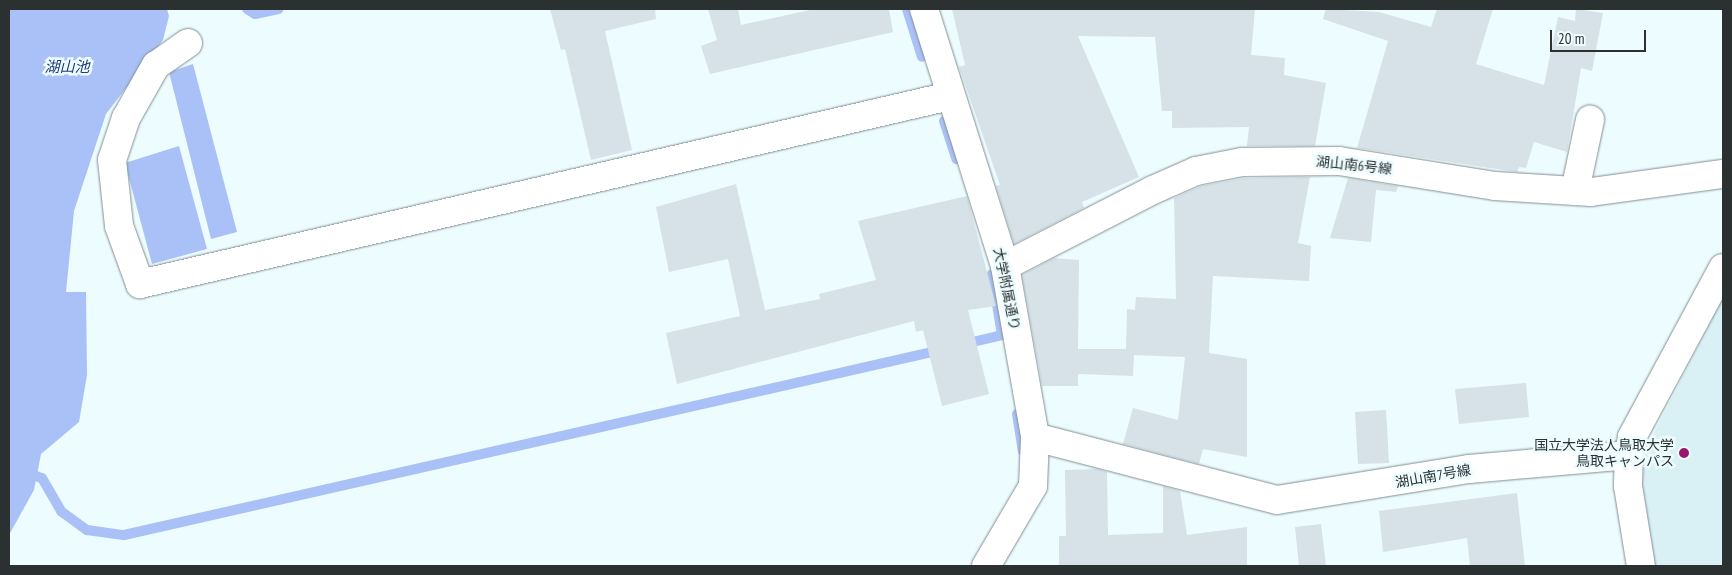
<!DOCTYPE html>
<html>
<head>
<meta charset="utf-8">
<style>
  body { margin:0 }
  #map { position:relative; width:1732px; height:575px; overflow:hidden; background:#edfcff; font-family:"PT Sans Narrow","Noto Sans JP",sans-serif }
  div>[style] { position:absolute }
  .built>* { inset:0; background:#d9f1f5 }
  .water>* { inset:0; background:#a9c1f6 }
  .stream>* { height:10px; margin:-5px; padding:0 5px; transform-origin:5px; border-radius:5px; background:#a9c1f6 }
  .building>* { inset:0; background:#d6e1e8 }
  .roads { filter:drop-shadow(0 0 1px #828f92) drop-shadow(0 0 1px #828f92) }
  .street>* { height:28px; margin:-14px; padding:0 14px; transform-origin:14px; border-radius:14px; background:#fff }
  .dots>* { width:14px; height:14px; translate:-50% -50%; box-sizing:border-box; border:2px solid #edfcff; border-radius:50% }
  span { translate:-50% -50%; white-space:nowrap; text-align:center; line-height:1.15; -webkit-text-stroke:5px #edfcff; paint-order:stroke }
  .street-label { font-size:14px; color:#2b3031 }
  .poi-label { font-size:14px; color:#2b3031 }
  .right { translate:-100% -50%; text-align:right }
  .water-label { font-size:15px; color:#233a78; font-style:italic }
  .frame { position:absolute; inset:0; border:10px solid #2b3031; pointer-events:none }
  .scale { position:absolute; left:1550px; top:30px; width:96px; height:22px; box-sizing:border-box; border:2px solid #2b3031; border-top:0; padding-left:6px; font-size:15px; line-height:18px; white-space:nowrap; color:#2b3031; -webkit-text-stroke:4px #edfcff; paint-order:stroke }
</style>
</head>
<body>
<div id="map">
  <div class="built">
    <i style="clip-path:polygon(1723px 297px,1723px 566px,1646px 566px,1632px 476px)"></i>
  </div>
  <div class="water">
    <i style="clip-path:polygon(9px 9px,167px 9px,169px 16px,163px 40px,106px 114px,74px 211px,66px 292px,86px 292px,87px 375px,79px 422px,41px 454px,34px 490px,9px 535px)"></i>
    <i style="clip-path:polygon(193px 64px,237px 232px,211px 239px,169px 72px)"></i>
    <i style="clip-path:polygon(179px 146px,207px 249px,152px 264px,125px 163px)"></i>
  </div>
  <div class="stream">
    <i style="left:247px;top:9px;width:9px;rotate:32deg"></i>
    <i style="left:255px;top:14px;width:24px;rotate:-12deg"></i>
    <i style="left:907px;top:9px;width:50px;rotate:72.6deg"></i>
    <i style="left:944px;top:121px;width:40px;rotate:72deg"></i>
    <i style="left:964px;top:344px;width:39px;rotate:-13deg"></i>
    <i style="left:1002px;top:335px;width:62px;rotate:-99.3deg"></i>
    <i style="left:1017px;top:414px;width:38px;rotate:81deg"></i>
    <i style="left:9px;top:465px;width:35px;rotate:22deg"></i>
    <i style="left:42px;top:478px;width:39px;rotate:60deg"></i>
    <i style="left:62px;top:512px;width:31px;rotate:36deg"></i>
    <i style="left:87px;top:530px;width:37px;rotate:8deg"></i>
    <i style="left:124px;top:535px;width:838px;rotate:-12.76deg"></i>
  </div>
  <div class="building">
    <i style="clip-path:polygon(550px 9px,655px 9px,656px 19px,605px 31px,632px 150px,591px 160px,565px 49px,561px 50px)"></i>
    <i style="clip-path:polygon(708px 9px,738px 9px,741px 25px,815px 9px,889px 9px,893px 32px,710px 74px,701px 46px,717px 40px)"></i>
    <i style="clip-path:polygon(952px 9px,1255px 9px,1251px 55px,1285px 58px,1284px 75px,1326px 83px,1315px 146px,1247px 146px,1249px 127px,1172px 128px,1172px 111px,1162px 111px,1155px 37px,1078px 36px,1139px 177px,1082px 202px,1084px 208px,1014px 244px,996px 186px,1000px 185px,959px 67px,965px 65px)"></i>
    <i style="clip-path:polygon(1326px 9px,1379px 12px,1431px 27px,1437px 9px,1493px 9px,1476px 64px,1544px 85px,1558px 17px,1575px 21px,1576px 9px,1603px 13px,1592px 71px,1581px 68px,1567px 152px,1534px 142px,1526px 168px,1519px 167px,1517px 172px,1357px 148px,1388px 41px,1323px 19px)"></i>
    <i style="clip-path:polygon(1310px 177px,1298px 243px,1311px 246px,1309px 281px,1213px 276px,1209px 353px,1247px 359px,1247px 457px,1203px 449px,1199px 464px,1123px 444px,1133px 408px,1178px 420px,1185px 357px,1134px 355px,1133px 376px,1078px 374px,1078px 386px,1042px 386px,1022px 275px,1054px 258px,1079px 260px,1078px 349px,1126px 349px,1127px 309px,1135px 310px,1136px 297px,1176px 299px,1174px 198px,1201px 186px,1244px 178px)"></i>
    <i style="clip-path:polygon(1348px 178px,1398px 186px,1396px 192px,1376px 190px,1371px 242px,1330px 238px)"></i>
    <i style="clip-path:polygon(736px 184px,765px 310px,820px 299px,819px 294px,876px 280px,858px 221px,967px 196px,996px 306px,968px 310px,989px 394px,942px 406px,923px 330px,916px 332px,914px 321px,677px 384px,666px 333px,740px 316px,728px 259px,669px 272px,656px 207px)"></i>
    <i style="clip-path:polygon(1526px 383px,1529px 417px,1459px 424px,1455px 389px)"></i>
    <i style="clip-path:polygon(1386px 410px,1389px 463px,1358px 464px,1355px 412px)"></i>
    <i style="clip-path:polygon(1097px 469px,1107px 472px,1108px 535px,1163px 533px,1163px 486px,1180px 491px,1187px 535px,1247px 527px,1247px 566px,1059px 566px,1059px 536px,1066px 536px,1065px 470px)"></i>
    <i style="clip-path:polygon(1517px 493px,1525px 566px,1470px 566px,1467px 538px,1383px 552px,1379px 511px)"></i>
    <i style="clip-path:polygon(1321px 524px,1326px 566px,1299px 566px,1295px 527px)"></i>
  </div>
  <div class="roads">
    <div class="street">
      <i style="left:924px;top:9px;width:269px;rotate:72.5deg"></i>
      <i style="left:1005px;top:266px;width:174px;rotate:80deg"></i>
      <i style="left:1035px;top:437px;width:49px;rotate:92.3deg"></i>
      <i style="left:1033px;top:486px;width:93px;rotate:120.4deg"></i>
      <i style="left:188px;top:43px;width:39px;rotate:145deg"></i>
      <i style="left:156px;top:65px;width:61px;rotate:119.5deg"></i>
      <i style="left:126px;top:118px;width:44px;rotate:108.4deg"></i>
      <i style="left:112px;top:160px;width:66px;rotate:83.9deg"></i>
      <i style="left:119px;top:226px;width:62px;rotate:70.1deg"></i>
      <i style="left:140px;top:284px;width:832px;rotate:-13.07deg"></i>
      <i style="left:1575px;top:191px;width:73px;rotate:-78.1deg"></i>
      <i style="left:1005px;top:266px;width:166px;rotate:-27.2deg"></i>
      <i style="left:1153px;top:190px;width:47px;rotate:-23.8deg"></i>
      <i style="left:1196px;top:171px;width:47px;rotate:-11.1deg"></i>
      <i style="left:1242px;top:162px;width:97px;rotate:-0.6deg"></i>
      <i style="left:1339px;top:161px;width:158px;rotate:9.1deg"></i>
      <i style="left:1495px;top:186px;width:96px;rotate:3.6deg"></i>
      <i style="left:1591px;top:192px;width:133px;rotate:-7.8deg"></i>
      <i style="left:1035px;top:437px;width:250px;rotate:14.6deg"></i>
      <i style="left:1277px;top:500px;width:194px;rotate:-9.2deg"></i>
      <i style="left:1469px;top:469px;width:161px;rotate:-5deg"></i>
      <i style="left:1629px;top:455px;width:18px;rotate:-81deg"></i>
      <i style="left:1632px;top:437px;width:192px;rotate:-61.7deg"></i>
      <i style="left:1629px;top:455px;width:31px;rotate:92deg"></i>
      <i style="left:1628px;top:486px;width:81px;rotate:80.8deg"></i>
    </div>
  </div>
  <div class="dots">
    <i style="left:1684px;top:453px;background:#9a166a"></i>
  </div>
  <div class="street-label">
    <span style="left:1354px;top:165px;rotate:6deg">湖山南6号線</span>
    <span style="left:1007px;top:289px;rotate:78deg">大学附属通り</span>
    <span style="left:1433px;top:476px;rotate:-10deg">湖山南7号線</span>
  </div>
  <div class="poi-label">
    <span class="right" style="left:1674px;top:453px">国立大学法人鳥取大学<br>鳥取キャンパス</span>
  </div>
  <div class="water-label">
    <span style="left:67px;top:67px">湖山池</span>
  </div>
  <div class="frame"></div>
  <div class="scale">20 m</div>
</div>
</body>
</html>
